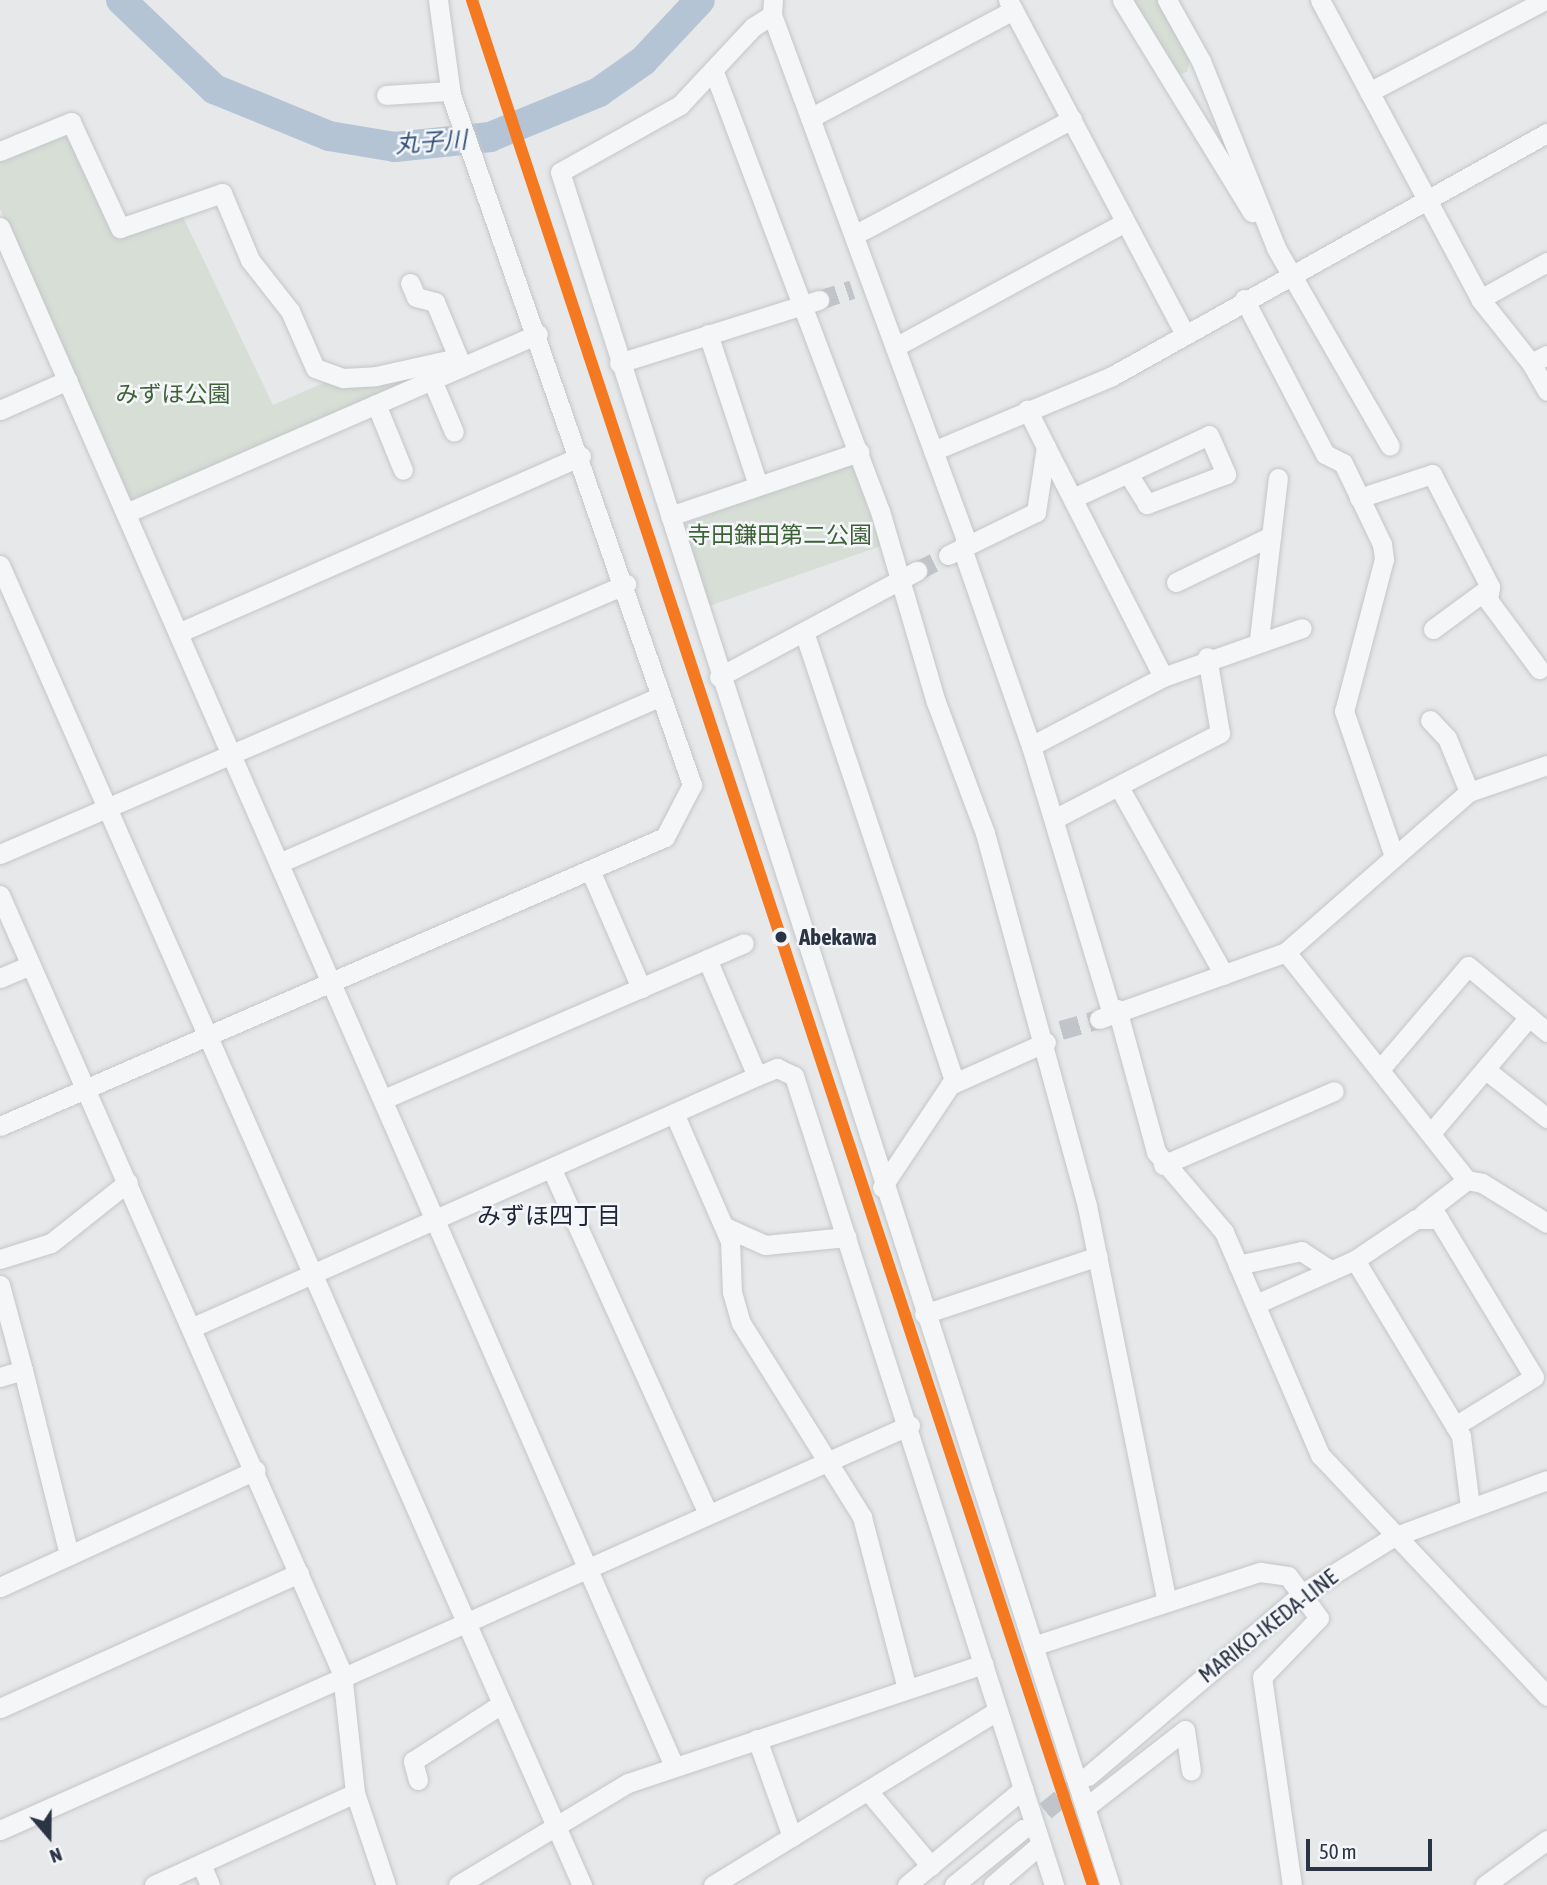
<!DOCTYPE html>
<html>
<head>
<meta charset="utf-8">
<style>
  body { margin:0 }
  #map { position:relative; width:1547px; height:1885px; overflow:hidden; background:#e6e8ea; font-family:"Asap Condensed","Noto Sans JP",sans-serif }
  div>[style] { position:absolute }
  .green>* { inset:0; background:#d6ded6 }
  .river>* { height:30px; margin:-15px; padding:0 15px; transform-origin:15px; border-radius:15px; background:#b4c4d5 }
  .minor-tunnel>* { height:19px; margin-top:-9.5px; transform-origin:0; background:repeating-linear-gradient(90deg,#c1c4c9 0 19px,transparent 0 29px) }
  .roads { filter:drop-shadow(0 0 2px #c4c6c8) drop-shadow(0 0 2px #c4c6c8) }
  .minor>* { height:19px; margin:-9.5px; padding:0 9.5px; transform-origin:9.5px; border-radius:9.5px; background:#f5f6f7 }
  .rail-1>* { height:12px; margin:-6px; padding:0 6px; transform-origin:6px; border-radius:6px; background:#f47921 }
  .dots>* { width:19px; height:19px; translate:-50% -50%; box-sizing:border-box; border:4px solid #f4f6f9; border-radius:50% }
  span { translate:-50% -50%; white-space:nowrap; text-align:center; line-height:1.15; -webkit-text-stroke:5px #f4f6f9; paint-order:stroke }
  .park-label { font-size:23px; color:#3f6138 }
  .stop-label { font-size:23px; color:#2b3445; font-weight:700 }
  .left { translate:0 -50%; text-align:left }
  .street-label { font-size:23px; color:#2b3445 }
  .water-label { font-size:24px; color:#34527a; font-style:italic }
  .neighbourhood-label { font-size:24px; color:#1d2536 }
  .north { position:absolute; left:14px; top:1801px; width:70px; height:70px; -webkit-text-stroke:5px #f4f6f9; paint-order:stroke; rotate:160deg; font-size:19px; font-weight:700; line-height:28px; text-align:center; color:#2b3445 }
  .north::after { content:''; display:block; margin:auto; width:24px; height:32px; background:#2b3445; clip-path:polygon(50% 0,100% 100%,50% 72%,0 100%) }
  .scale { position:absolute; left:1306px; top:1839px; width:126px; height:32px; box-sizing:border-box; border:4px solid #2b3445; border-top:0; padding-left:9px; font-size:21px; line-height:24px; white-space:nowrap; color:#2b3445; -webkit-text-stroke:5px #f4f6f9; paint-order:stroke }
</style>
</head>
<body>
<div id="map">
  <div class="green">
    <i style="clip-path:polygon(1128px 0,1160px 0,1191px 56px,1187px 72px,1179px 75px)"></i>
    <i style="clip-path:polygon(70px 131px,116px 236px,183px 217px,273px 405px,326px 382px,412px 379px,136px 504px,127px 500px,0 209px,0 161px)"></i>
    <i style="clip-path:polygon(852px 464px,881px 546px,709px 606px,680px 525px)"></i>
  </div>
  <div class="river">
    <i style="left:121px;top:0;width:129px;rotate:43.7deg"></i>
    <i style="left:214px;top:89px;width:124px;rotate:22.2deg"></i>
    <i style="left:329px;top:136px;width:67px;rotate:9.5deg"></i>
    <i style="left:395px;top:147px;width:96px;rotate:-6deg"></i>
    <i style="left:490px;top:137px;width:118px;rotate:-22.4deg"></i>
    <i style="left:599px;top:92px;width:54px;rotate:-35.2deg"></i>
    <i style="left:643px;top:61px;width:83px;rotate:-46.9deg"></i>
  </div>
  <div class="minor-tunnel">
    <i style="left:819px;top:300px;width:35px;rotate:-18deg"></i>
    <i style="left:917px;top:571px;width:35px;rotate:-27deg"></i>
    <i style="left:1061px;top:1030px;width:40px;rotate:-16deg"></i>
    <i style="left:1023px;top:1829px;width:84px;rotate:-39.2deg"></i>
  </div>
  <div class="roads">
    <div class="minor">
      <i style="left:773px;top:0;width:15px;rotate:94deg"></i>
      <i style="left:772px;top:15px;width:557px;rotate:69.71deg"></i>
      <i style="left:965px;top:537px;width:17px;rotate:93deg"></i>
      <i style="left:964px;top:554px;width:203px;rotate:70.8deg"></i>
      <i style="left:1031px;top:746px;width:277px;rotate:73.2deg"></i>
      <i style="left:1008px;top:0;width:376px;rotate:62.1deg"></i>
      <i style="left:1122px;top:0;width:249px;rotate:58.5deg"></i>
      <i style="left:1167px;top:0;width:70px;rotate:60.9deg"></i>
      <i style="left:1201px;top:61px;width:201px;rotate:68.1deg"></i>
      <i style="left:1276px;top:248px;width:228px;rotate:60.1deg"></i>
      <i style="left:1320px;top:0;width:339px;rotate:61.8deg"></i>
      <i style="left:1480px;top:299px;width:77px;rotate:-28.9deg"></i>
      <i style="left:772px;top:15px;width:22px;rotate:148deg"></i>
      <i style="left:753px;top:27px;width:107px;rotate:133.1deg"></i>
      <i style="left:680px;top:105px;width:137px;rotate:150.8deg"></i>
      <i style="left:560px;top:172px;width:1799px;rotate:72.2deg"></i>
      <i style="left:714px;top:72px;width:469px;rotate:69.3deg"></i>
      <i style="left:880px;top:511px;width:199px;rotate:73.7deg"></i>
      <i style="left:936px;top:702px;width:140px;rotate:69.5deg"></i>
      <i style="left:985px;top:833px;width:387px;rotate:74.7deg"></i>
      <i style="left:1087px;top:1206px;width:404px;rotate:78.6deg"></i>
      <i style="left:1369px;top:92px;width:199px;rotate:-27.6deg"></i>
      <i style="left:386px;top:95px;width:64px;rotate:-3.6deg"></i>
      <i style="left:810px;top:118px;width:230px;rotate:-28deg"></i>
      <i style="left:0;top:151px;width:77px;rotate:-22.2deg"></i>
      <i style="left:71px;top:122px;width:117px;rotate:65.2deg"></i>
      <i style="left:120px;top:228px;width:108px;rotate:-18.9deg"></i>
      <i style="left:222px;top:193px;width:73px;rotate:67.3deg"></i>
      <i style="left:250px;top:260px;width:65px;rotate:51.9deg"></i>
      <i style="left:290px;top:311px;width:62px;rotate:66.3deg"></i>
      <i style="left:315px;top:368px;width:30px;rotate:20deg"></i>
      <i style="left:343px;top:378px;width:33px;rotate:-3deg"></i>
      <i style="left:376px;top:376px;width:83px;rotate:-12.5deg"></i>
      <i style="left:0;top:227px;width:1680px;rotate:66.35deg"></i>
      <i style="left:854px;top:235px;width:247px;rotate:-28deg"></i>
      <i style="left:410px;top:283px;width:15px;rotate:67deg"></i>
      <i style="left:416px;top:297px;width:20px;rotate:15deg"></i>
      <i style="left:435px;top:302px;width:70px;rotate:67.4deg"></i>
      <i style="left:1244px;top:299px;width:175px;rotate:62.4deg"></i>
      <i style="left:1325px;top:454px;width:20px;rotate:27deg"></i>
      <i style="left:1343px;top:463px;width:90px;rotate:64.3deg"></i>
      <i style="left:1382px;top:544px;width:15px;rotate:82deg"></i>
      <i style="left:1384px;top:559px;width:157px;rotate:104.7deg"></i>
      <i style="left:1344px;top:711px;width:153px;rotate:71deg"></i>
      <i style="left:1480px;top:299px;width:82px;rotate:51.4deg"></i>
      <i style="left:708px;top:334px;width:159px;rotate:71.7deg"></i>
      <i style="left:895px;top:347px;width:262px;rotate:-28.5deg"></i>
      <i style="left:1547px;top:355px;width:18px;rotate:153deg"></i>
      <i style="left:1531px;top:363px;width:32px;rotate:60deg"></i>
      <i style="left:619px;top:363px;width:210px;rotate:-17.5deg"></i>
      <i style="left:432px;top:380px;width:56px;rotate:67.1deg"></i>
      <i style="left:376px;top:404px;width:71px;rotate:67.8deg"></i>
      <i style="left:0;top:410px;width:74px;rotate:-23.8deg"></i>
      <i style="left:1046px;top:447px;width:258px;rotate:63deg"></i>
      <i style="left:933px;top:451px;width:194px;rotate:-22.7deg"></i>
      <i style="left:1112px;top:376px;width:498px;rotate:-29.2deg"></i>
      <i style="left:1073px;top:498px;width:60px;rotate:-24.4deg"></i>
      <i style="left:1128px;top:473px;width:89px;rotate:-25.1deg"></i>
      <i style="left:1209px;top:435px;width:43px;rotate:66.4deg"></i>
      <i style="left:1226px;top:474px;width:85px;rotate:159.2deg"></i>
      <i style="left:1147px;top:504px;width:36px;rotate:-122deg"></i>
      <i style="left:1359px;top:498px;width:77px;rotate:-18.2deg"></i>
      <i style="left:1432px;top:474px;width:127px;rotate:62.8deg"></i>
      <i style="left:1490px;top:587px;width:13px;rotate:99deg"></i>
      <i style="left:1488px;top:600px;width:86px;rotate:53.5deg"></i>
      <i style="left:126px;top:513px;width:449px;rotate:-23.5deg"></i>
      <i style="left:670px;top:516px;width:200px;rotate:-18.7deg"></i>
      <i style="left:948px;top:555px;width:98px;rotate:-26deg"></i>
      <i style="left:1036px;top:512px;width:66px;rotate:-81.3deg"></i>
      <i style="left:1046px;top:447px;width:42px;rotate:-116.6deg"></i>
      <i style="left:0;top:565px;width:1443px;rotate:66.21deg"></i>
      <i style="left:1176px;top:582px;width:106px;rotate:-25.8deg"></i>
      <i style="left:1433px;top:629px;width:71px;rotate:-36.4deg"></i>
      <i style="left:804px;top:632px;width:475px;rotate:71.5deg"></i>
      <i style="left:178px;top:633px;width:440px;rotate:-23.7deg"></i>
      <i style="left:1259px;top:639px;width:162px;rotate:-83.3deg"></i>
      <i style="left:719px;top:677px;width:225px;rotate:-28.2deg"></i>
      <i style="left:1430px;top:720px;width:25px;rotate:47deg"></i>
      <i style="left:1447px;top:738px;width:58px;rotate:67.8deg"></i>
      <i style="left:1031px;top:746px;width:149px;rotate:-27.6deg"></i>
      <i style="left:1163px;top:677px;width:147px;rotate:-19.4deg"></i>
      <i style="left:1119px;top:787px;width:215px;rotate:60.8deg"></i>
      <i style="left:1054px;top:819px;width:187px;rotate:-27.4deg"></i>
      <i style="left:1220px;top:733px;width:77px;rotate:-99.7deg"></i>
      <i style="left:0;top:854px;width:682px;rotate:-23.33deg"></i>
      <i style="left:279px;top:863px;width:417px;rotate:-23.6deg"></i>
      <i style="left:590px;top:870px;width:129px;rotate:66.6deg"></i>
      <i style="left:0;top:895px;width:850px;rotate:66.27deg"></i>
      <i style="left:342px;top:1673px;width:121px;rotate:83.8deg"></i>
      <i style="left:355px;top:1793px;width:97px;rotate:71.4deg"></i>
      <i style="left:1286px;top:952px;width:291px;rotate:51.6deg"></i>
      <i style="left:707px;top:959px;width:127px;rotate:66.9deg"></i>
      <i style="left:0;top:978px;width:33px;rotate:-23deg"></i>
      <i style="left:1117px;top:1009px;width:148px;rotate:74.7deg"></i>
      <i style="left:1156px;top:1152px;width:105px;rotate:49.6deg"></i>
      <i style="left:1224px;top:1232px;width:243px;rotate:66.7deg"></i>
      <i style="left:1320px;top:1455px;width:331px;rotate:46.7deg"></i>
      <i style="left:1099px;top:1019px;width:199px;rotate:-19.7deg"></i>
      <i style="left:1286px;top:952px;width:243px;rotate:-41.2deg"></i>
      <i style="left:1469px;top:792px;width:83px;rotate:-19.1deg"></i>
      <i style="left:1381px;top:1068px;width:134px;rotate:-49.5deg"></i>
      <i style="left:1468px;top:966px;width:103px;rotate:39.9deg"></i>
      <i style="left:1486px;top:1070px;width:78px;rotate:38.2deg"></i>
      <i style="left:384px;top:1099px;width:392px;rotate:-23.4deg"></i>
      <i style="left:674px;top:1113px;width:140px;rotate:66.4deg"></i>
      <i style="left:730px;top:1241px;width:51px;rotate:87.8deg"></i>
      <i style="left:732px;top:1292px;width:32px;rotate:74deg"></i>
      <i style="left:741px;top:1323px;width:229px;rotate:58deg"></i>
      <i style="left:862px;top:1517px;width:178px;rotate:75.3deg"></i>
      <i style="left:0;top:1126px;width:725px;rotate:-23.49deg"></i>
      <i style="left:665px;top:837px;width:59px;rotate:-62.6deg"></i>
      <i style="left:692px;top:785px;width:731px;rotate:-109.25deg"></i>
      <i style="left:451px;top:95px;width:96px;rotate:-97.8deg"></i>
      <i style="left:1431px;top:1133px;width:152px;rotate:-49.8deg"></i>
      <i style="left:1163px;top:1165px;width:186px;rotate:-23.4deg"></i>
      <i style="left:553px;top:1172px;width:375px;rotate:65.6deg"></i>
      <i style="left:882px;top:1187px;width:123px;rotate:-56.3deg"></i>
      <i style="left:950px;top:1085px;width:105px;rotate:-24.1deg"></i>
      <i style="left:1432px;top:1208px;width:197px;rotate:58.9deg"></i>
      <i style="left:1534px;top:1377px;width:93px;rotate:148.2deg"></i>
      <i style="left:1423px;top:1214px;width:56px;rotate:-37.7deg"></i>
      <i style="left:1467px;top:1180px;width:15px;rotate:11deg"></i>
      <i style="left:1482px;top:1183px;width:76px;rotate:31.6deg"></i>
      <i style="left:1439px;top:1219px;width:23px;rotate:180deg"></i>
      <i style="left:1416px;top:1219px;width:73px;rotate:146.1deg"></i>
      <i style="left:1355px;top:1260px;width:205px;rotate:58.9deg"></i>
      <i style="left:1461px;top:1436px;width:71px;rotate:82.7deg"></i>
      <i style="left:725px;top:1227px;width:44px;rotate:24.2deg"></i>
      <i style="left:765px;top:1245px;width:82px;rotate:-5.6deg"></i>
      <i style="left:0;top:1259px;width:53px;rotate:-17.4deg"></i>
      <i style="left:51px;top:1243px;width:98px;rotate:-38.4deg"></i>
      <i style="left:1238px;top:1265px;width:65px;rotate:-12.5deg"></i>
      <i style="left:1301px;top:1251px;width:31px;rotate:33deg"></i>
      <i style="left:0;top:1285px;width:88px;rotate:74.9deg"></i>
      <i style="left:1256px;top:1304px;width:108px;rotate:-24deg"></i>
      <i style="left:924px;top:1314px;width:183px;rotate:-18.4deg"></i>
      <i style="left:193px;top:1327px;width:617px;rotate:-23.99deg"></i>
      <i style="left:757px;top:1076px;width:22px;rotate:-22deg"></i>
      <i style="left:777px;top:1068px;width:19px;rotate:25deg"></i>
      <i style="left:794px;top:1076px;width:850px;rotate:72.18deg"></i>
      <i style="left:0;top:1377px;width:24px;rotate:-17deg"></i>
      <i style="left:23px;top:1370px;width:191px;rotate:76deg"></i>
      <i style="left:0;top:1587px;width:281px;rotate:-24.6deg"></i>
      <i style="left:1033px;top:1646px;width:239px;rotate:-18.1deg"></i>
      <i style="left:1260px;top:1572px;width:28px;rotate:8deg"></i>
      <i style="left:1288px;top:1576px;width:52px;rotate:53.6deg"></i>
      <i style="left:1319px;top:1618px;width:82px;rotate:134deg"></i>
      <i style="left:1262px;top:1677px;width:210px;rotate:81.8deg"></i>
      <i style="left:0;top:1708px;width:328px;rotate:-24.3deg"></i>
      <i style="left:757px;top:1739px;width:104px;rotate:70.3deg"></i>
      <i style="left:1088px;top:1776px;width:282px;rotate:-40.4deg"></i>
      <i style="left:1303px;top:1593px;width:106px;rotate:-31.9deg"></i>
      <i style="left:1393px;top:1537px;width:164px;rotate:-20.3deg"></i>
      <i style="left:418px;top:1780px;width:20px;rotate:-105deg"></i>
      <i style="left:413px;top:1761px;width:103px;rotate:-32.8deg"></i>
      <i style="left:868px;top:1791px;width:98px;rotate:50deg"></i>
      <i style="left:1086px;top:1807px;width:125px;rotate:-37.9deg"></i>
      <i style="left:1185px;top:1730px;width:41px;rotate:81.7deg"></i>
      <i style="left:0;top:1830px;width:996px;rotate:-23.99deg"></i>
      <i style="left:201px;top:1864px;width:23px;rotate:67deg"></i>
      <i style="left:154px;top:1885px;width:221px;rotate:-24.6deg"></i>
      <i style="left:458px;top:1885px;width:198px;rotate:-31deg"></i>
      <i style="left:628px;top:1783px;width:375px;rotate:-18.5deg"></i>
      <i style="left:713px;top:1885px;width:333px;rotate:-31.5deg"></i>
      <i style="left:907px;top:1885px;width:151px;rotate:-39.6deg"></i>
      <i style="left:954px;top:1885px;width:89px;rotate:-39.1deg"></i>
      <i style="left:993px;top:1885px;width:63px;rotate:-40.5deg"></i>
      <i style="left:1485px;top:1885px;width:77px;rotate:-36deg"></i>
    </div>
  </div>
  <div class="rail-1">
    <i style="left:472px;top:0;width:1985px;rotate:71.77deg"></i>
  </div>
  <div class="dots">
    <i style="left:781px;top:937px;background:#2b3445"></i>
  </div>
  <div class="park-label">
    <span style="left:173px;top:394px">みずほ公園</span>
    <span style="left:780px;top:535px">寺田鎌田第二公園</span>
  </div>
  <div class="stop-label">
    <span class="left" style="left:799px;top:937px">Abekawa</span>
  </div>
  <div class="street-label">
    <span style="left:1268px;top:1626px;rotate:-38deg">MARIKO-IKEDA-LINE</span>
  </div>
  <div class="water-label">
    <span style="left:431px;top:142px;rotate:-4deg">丸子川</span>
  </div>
  <div class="neighbourhood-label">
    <span style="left:549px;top:1216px">みずほ四丁目</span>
  </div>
  <div class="north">N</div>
  <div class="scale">50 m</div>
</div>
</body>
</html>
